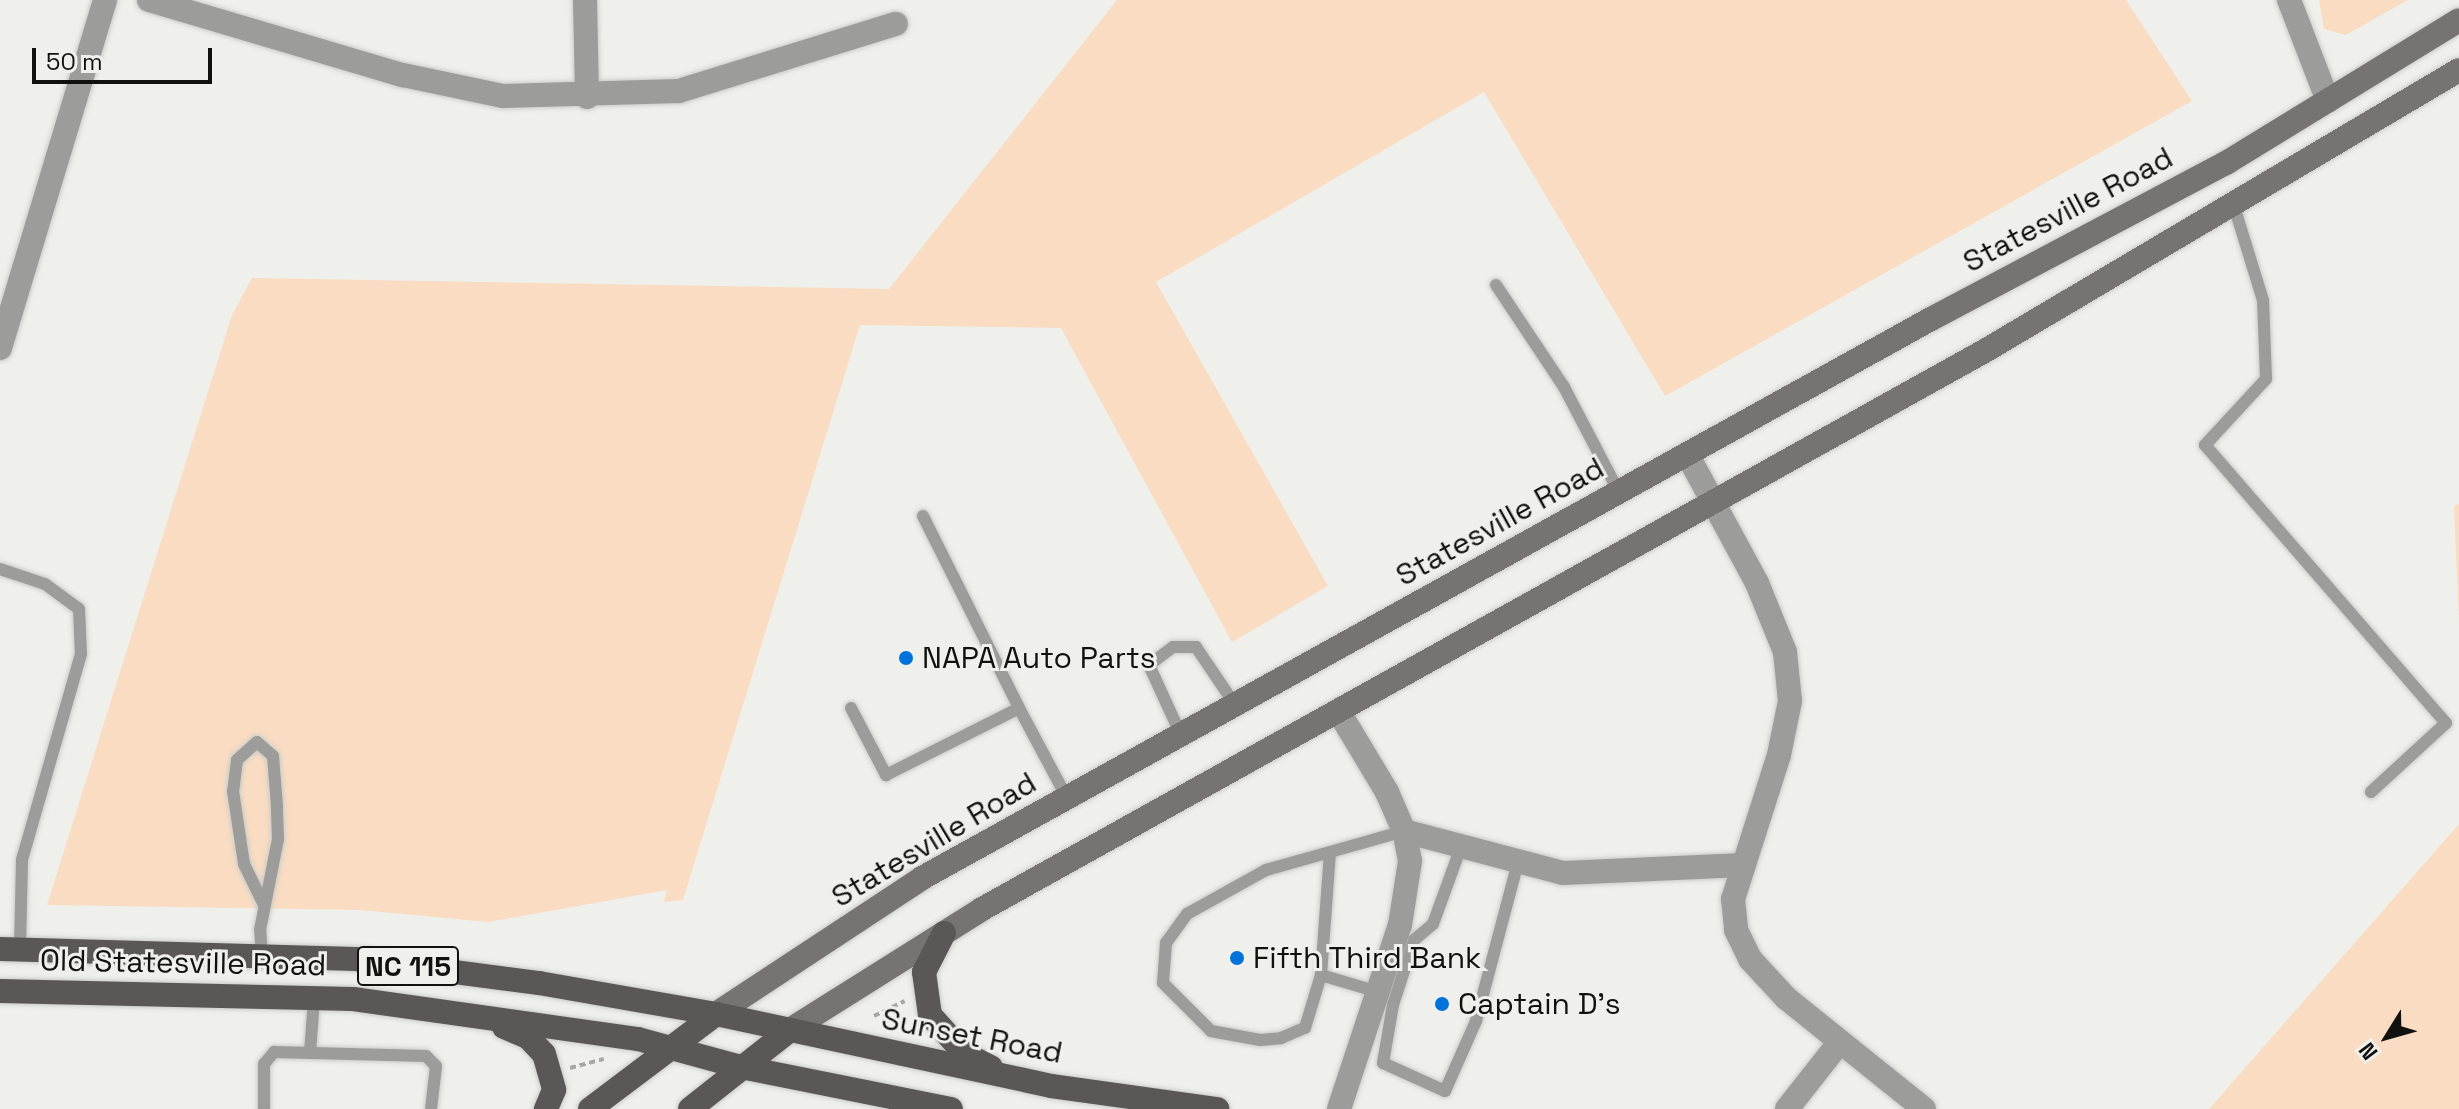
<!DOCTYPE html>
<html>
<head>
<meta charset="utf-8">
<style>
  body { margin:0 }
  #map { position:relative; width:2459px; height:1109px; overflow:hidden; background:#eff0ec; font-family:"Space Grotesk",sans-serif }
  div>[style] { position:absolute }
  .green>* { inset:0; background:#f9dcc2 }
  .path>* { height:4px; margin-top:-2px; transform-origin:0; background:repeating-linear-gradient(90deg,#a7a7a4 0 6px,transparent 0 10px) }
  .roads { filter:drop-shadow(0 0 2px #cbccc9) drop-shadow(0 0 2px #cbccc9) }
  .lane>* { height:12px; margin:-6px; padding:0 6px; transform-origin:6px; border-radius:6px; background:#9c9c9b }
  .street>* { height:24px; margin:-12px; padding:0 12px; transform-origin:12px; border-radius:12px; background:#9c9c9b }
  .secondary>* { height:24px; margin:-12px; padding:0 12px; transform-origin:12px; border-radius:12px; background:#757472 }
  .primary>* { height:24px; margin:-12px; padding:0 12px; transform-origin:12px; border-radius:12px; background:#595856 }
  .dots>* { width:22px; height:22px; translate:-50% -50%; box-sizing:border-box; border:4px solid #eff0ec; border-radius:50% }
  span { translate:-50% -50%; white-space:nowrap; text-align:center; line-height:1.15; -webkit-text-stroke:6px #eff0ec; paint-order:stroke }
  .shield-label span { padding:2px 6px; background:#eff0ec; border:2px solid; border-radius:6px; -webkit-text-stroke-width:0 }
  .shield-label { font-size:28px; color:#111110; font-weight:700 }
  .street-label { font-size:30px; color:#111110 }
  .poi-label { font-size:30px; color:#111110 }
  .left { translate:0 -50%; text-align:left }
  .north { position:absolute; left:2347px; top:997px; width:80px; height:80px; -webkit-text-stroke:6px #eff0ec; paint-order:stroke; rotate:233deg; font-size:22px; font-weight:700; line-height:32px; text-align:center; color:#111110 }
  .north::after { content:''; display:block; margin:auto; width:28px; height:36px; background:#111110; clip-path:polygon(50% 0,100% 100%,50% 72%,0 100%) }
  .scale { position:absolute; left:32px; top:48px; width:180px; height:36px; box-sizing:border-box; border:4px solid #111110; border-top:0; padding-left:10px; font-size:24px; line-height:28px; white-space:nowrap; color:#111110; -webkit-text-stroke:6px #eff0ec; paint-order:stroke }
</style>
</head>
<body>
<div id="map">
  <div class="green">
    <i style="clip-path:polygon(1117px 0,2126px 0,2192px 101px,1665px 396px,1484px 92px,1156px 282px,1328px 586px,1232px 642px,1061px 328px,860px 325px,683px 900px,664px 902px,667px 890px,488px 922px,361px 910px,47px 905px,232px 315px,252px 278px,889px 289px)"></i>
    <i style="clip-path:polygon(2319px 0,2408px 0,2346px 35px,2324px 29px)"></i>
    <i style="clip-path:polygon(2459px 504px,2459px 621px,2454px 506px)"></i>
    <i style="clip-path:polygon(2459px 824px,2459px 1109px,2209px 1109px)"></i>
  </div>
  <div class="path">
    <i style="left:874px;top:1016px;width:34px;rotate:-26deg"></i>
    <i style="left:570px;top:1068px;width:35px;rotate:-15deg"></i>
  </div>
  <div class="roads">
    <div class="lane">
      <i style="left:2234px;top:206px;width:98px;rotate:72.9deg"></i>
      <i style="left:2263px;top:300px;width:79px;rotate:87.8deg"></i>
      <i style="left:2266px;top:379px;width:90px;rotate:132.7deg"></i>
      <i style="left:2205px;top:445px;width:368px;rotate:49.1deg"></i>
      <i style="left:2446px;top:723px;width:102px;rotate:137.4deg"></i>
      <i style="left:1496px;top:285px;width:123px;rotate:56.3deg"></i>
      <i style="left:1564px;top:387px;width:119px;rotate:62.4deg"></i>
      <i style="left:923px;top:516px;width:215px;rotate:63.4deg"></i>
      <i style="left:0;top:569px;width:47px;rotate:18.4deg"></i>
      <i style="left:45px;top:584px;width:42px;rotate:36.3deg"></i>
      <i style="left:79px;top:609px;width:45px;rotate:87.5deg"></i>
      <i style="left:81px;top:654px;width:214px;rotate:106deg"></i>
      <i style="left:22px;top:860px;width:89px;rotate:91.3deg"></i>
      <i style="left:851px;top:708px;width:76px;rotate:62.4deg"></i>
      <i style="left:886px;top:775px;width:149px;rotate:-26.7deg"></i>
      <i style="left:1019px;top:708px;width:102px;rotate:61.9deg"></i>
      <i style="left:1181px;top:735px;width:77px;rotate:-114.6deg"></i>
      <i style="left:1149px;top:665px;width:30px;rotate:-37deg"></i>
      <i style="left:1173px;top:647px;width:23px"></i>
      <i style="left:1196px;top:647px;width:71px;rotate:55.9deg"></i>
      <i style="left:1461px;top:847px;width:82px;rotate:110deg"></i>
      <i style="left:1433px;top:924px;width:25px;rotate:140deg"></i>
      <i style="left:1414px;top:940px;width:68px;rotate:107.9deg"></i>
      <i style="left:1393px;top:1005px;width:59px;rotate:99.8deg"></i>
      <i style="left:1383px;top:1063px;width:68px;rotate:24.3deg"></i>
      <i style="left:1445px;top:1091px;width:77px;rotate:-66.1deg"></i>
      <i style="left:1476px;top:1021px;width:164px;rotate:-75.2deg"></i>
      <i style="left:1330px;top:852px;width:66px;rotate:164.3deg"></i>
      <i style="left:1266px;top:870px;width:90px;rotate:150.9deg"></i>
      <i style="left:1187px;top:914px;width:36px;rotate:126deg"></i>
      <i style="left:1166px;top:943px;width:40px;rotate:94.3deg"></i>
      <i style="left:1163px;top:983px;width:68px;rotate:45deg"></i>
      <i style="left:1211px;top:1031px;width:50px;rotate:10.4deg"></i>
      <i style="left:1260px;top:1040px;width:21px;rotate:-5deg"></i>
      <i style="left:1281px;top:1038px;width:26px;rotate:-23deg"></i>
      <i style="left:1305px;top:1028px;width:55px;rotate:-73.2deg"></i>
      <i style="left:1321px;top:975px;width:59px;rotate:16.6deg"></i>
      <i style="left:262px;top:956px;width:26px;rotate:-94deg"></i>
      <i style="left:260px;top:930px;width:93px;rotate:-78.8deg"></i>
      <i style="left:278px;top:839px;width:33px;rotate:-92deg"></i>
      <i style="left:277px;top:806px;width:50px;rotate:-94.6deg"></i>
      <i style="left:273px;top:756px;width:21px;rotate:-139deg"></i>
      <i style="left:257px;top:742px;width:27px;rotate:138deg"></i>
      <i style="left:237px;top:760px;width:31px;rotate:97deg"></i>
      <i style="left:233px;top:791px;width:74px;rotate:81.4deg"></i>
      <i style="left:244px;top:864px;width:46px;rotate:64deg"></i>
      <i style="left:1321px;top:975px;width:123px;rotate:-85.8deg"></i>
      <i style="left:1330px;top:852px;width:77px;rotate:-15.8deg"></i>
      <i style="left:310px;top:1053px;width:55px;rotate:-85.8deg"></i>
      <i style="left:264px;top:1109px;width:45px;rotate:-90deg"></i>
      <i style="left:264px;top:1064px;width:16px;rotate:-50deg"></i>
      <i style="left:274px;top:1052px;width:152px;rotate:1.5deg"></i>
      <i style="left:426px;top:1056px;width:14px;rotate:45deg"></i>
      <i style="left:436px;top:1066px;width:43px;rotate:96.6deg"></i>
    </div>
    <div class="street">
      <i style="left:149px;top:0;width:265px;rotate:16.5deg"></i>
      <i style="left:403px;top:75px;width:102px;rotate:11.9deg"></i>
      <i style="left:503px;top:96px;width:176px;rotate:-1.6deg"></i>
      <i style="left:679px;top:91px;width:227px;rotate:-17.2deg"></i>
      <i style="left:585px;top:0;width:97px;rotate:88.8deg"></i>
      <i style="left:2289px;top:0;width:108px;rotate:68.9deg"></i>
      <i style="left:0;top:348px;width:363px;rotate:-73.2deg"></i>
      <i style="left:1687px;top:454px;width:147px;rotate:61.5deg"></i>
      <i style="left:1757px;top:583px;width:74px;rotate:67.9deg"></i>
      <i style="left:1785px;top:652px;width:49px;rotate:84.2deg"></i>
      <i style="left:1790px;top:701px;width:55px;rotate:101.5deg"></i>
      <i style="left:1779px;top:755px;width:151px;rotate:107.7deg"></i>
      <i style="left:1733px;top:899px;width:31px;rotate:84deg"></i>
      <i style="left:1736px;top:930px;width:32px;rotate:64deg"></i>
      <i style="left:1750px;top:959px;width:53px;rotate:47.3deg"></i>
      <i style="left:1786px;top:998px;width:177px;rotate:38.8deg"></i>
      <i style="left:1404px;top:831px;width:164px;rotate:14.8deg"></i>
      <i style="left:1563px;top:873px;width:181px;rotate:-2.5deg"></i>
      <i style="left:1339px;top:1109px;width:194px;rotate:-71.7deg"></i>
      <i style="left:1400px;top:925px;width:65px;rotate:-81.1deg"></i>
      <i style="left:1410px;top:861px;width:31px;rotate:-101deg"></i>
      <i style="left:1404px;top:831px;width:43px;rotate:-113.6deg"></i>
      <i style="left:1387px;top:792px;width:93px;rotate:-121deg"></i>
      <i style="left:1787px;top:1109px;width:84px;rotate:-51.8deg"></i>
    </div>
    <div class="secondary">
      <i style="left:716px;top:1014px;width:247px;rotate:-33.4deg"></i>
      <i style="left:922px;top:878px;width:1153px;rotate:-28.99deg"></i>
      <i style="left:1931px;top:319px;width:334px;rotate:-27.9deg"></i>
      <i style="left:2226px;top:163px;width:273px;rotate:-31.5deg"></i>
      <i style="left:790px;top:1030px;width:227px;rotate:-32.2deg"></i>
      <i style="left:982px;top:909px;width:1151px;rotate:-29.1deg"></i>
      <i style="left:1988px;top:349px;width:547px;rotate:-30.64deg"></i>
    </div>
    <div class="primary">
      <i style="left:944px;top:933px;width:44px;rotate:117.1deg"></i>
      <i style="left:924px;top:972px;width:43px;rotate:82.1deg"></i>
      <i style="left:930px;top:1015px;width:52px;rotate:48.1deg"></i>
      <i style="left:965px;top:1054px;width:29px;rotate:27deg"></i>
      <i style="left:0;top:949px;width:356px;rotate:1.6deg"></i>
      <i style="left:356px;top:959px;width:185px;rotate:7.5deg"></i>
      <i style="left:539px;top:983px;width:180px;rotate:9.9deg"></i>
      <i style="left:716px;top:1014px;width:343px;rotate:12.1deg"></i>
      <i style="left:1051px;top:1086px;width:168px;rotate:7.9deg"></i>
      <i style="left:0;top:991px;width:353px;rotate:1.3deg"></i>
      <i style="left:353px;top:999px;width:288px;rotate:8deg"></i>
      <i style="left:638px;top:1039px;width:107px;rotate:15.2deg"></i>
      <i style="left:741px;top:1067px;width:214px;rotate:11.3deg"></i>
      <i style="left:504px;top:1027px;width:26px;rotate:23deg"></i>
      <i style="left:528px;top:1037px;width:23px;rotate:47deg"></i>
      <i style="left:544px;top:1054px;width:37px;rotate:74deg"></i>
      <i style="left:554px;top:1090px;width:21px;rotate:113deg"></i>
      <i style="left:590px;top:1109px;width:158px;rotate:-37deg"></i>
      <i style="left:690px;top:1109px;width:127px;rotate:-38.3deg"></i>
    </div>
  </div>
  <div class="dots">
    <i style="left:906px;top:658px;background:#0072d9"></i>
    <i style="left:1237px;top:958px;background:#0072d9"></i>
    <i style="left:1442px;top:1004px;background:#0072d9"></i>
  </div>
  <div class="shield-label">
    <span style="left:408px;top:966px">NC 115</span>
  </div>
  <div class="street-label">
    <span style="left:2068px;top:210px;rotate:-28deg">Statesville Road</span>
    <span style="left:1500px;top:522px;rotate:-29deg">Statesville Road</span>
    <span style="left:934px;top:840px;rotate:-31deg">Statesville Road</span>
    <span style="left:183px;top:963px;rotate:1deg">Old Statesville Road</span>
    <span style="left:972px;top:1036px;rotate:11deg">Sunset Road</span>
  </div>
  <div class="poi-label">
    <span class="left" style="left:922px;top:658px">NAPA Auto Parts</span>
    <span class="left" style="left:1253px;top:958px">Fifth Third Bank</span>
    <span class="left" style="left:1458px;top:1004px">Captain D's</span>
  </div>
  <div class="north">N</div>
  <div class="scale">50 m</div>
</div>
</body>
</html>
